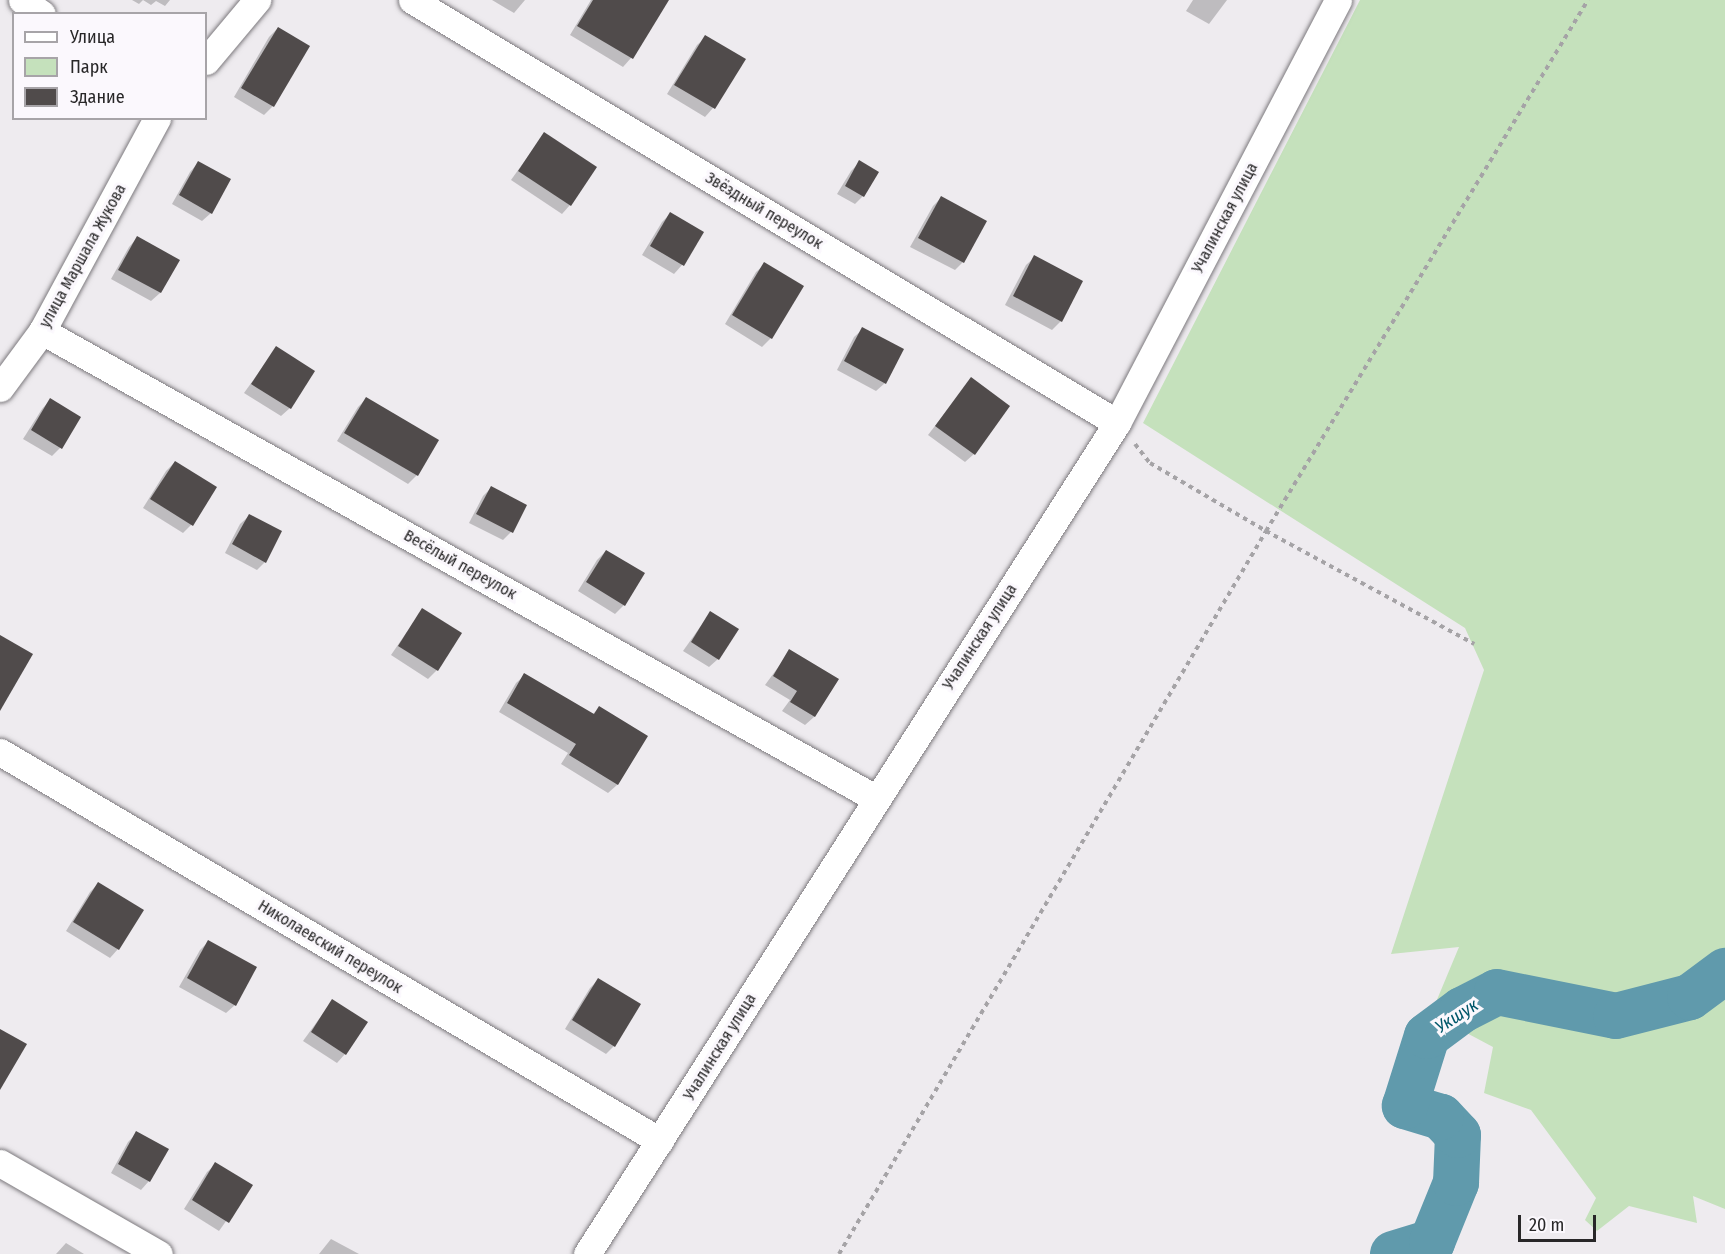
<!DOCTYPE html>
<html>
<head>
<meta charset="utf-8">
<style>
  body { margin:0 }
  #map { position:relative; width:1725px; height:1254px; overflow:hidden; background:#eeebef; font-family:"Fira Sans Condensed",sans-serif }
  div>[style] { position:absolute }
  .green>* { inset:0; background:#c5e1bc }
  .shadow>* { inset:0; background:#0003 }
  .river>* { height:46px; margin:-23px; padding:0 23px; transform-origin:23px; border-radius:23px; background:#609aac }
  .building>* { inset:0; background:#504b4b }
  .path>* { height:4px; margin-top:-2px; transform-origin:0; background:repeating-linear-gradient(90deg,#a5a3a6 0 4.5px,transparent 0 9px) }
  .roads { filter:drop-shadow(0 0 2px #7c797d) drop-shadow(0 0 2px #7c797d) }
  .minor>* { height:27px; margin:-13.5px; padding:0 13.5px; transform-origin:13.5px; border-radius:13.5px; background:#fff }
  span { translate:-50% -50%; white-space:nowrap; text-align:center; line-height:1.15; -webkit-text-stroke:6px #fbf8fd; paint-order:stroke }
  .street-label { font-size:16px; color:#282728 }
  .water-label { font-size:18px; color:#00576a; font-style:italic }
  .legend { position:absolute; left:12px; top:12px; width:195px; height:108px; box-sizing:border-box; background:#fbf8fd; border:2px solid #a7a4a8; margin:0; padding:8px 10px; list-style:none; font-size:18px; color:#282728 }
  .legend li { display:flex; align-items:center; gap:12px; height:30px }
  .legend b { width:30px; border:2px solid #a7a4a8 }
  .scale { position:absolute; left:1518px; top:1215px; width:78px; height:27px; box-sizing:border-box; border:3px solid #282728; border-top:0; padding-left:8px; font-size:18px; line-height:21px; white-space:nowrap; color:#282728; -webkit-text-stroke:4px #fbf8fd; paint-order:stroke }
</style>
</head>
<body>
<div id="map">
  <div class="green">
    <i style="clip-path:polygon(1360px 0,1725px 0,1725px 1209px,1693px 1196px,1697px 1223px,1629px 1206px,1597px 1231px,1585px 1220px,1596px 1198px,1531px 1110px,1484px 1093px,1493px 1047px,1431px 1014px,1459px 947px,1391px 954px,1484px 670px,1465px 628px,1143px 423px)"></i>
  </div>
  <div class="shadow">
    <i style="clip-path:polygon(132px 0,170px 0,165px 6px,156px 1px,151px 5px,143px 0,139px 4px)"></i>
    <i style="clip-path:polygon(492px 0,525px 0,514px 13px)"></i>
    <i style="clip-path:polygon(591px 0,653px 0,631px 58px,623px 67px,570px 35px)"></i>
    <i style="clip-path:polygon(1193px 0,1227px 0,1209px 24px,1186px 11px)"></i>
    <i style="clip-path:polygon(278px 28px,273px 106px,264px 115px,234px 97px,269px 37px)"></i>
    <i style="clip-path:polygon(706px 37px,743px 60px,713px 108px,705px 117px,667px 94px,697px 45px)"></i>
    <i style="clip-path:polygon(544px 134px,570px 205px,562px 214px,511px 180px)"></i>
    <i style="clip-path:polygon(860px 162px,863px 196px,855px 204px,837px 194px,851px 171px)"></i>
    <i style="clip-path:polygon(198px 163px,211px 213px,202px 221px,172px 204px,190px 172px)"></i>
    <i style="clip-path:polygon(941px 198px,963px 262px,955px 270px,910px 247px,933px 206px)"></i>
    <i style="clip-path:polygon(670px 214px,702px 232px,682px 265px,674px 274px,642px 255px,662px 222px)"></i>
    <i style="clip-path:polygon(137px 238px,178px 261px,160px 293px,151px 301px,111px 279px,129px 247px)"></i>
    <i style="clip-path:polygon(1035px 257px,1061px 321px,1052px 330px,1005px 305px,1026px 265px)"></i>
    <i style="clip-path:polygon(765px 264px,771px 338px,762px 347px,725px 324px,756px 272px)"></i>
    <i style="clip-path:polygon(863px 329px,885px 383px,876px 391px,837px 370px,854px 337px)"></i>
    <i style="clip-path:polygon(276px 348px,290px 408px,281px 416px,244px 393px)"></i>
    <i style="clip-path:polygon(971px 379px,974px 454px,965px 462px,928px 435px)"></i>
    <i style="clip-path:polygon(366px 399px,417px 475px,408px 484px,337px 441px,358px 407px)"></i>
    <i style="clip-path:polygon(50px 400px,60px 448px,52px 456px,23px 439px,42px 409px)"></i>
    <i style="clip-path:polygon(175px 462px,191px 525px,183px 533px,143px 508px,166px 471px)"></i>
    <i style="clip-path:polygon(491px 488px,511px 532px,503px 540px,469px 523px,483px 496px)"></i>
    <i style="clip-path:polygon(249px 516px,265px 562px,257px 570px,225px 553px,240px 524px)"></i>
    <i style="clip-path:polygon(606px 551px,624px 605px,615px 614px,578px 591px,597px 560px)"></i>
    <i style="clip-path:polygon(422px 610px,437px 670px,428px 679px,391px 655px)"></i>
    <i style="clip-path:polygon(710px 613px,718px 659px,709px 667px,683px 651px)"></i>
    <i style="clip-path:polygon(790px 651px,837px 679px,814px 717px,805px 725px,782px 711px,790px 700px,765px 685px)"></i>
    <i style="clip-path:polygon(525px 675px,592px 715px,599px 708px,646px 737px,617px 785px,608px 793px,561px 764px,568px 753px,499px 712px,516px 683px)"></i>
    <i style="clip-path:polygon(98px 884px,118px 949px,110px 958px,66px 931px,90px 892px)"></i>
    <i style="clip-path:polygon(208px 942px,235px 1005px,226px 1013px,179px 987px,200px 950px)"></i>
    <i style="clip-path:polygon(598px 980px,614px 1046px,606px 1054px,565px 1029px,590px 988px)"></i>
    <i style="clip-path:polygon(332px 1001px,345px 1054px,337px 1063px,303px 1041px)"></i>
    <i style="clip-path:polygon(137px 1133px,149px 1181px,141px 1190px,111px 1173px,128px 1142px)"></i>
    <i style="clip-path:polygon(216px 1164px,251px 1186px,219px 1231px,184px 1209px,207px 1172px)"></i>
    <i style="clip-path:polygon(331px 1239px,359px 1254px,319px 1254px)"></i>
    <i style="clip-path:polygon(66px 1243px,84px 1254px,56px 1254px)"></i>
  </div>
  <div class="river">
    <i style="left:1393px;top:1254px;width:41px;rotate:-17.1deg"></i>
    <i style="left:1432px;top:1242px;width:64px;rotate:-67.9deg"></i>
    <i style="left:1456px;top:1183px;width:48px;rotate:-87.6deg"></i>
    <i style="left:1458px;top:1135px;width:25px;rotate:-133deg"></i>
    <i style="left:1441px;top:1117px;width:38px;rotate:-163deg"></i>
    <i style="left:1405px;top:1106px;width:73px;rotate:-72.6deg"></i>
    <i style="left:1427px;top:1036px;width:44px;rotate:-36.6deg"></i>
    <i style="left:1462px;top:1010px;width:39px;rotate:-27deg"></i>
    <i style="left:1497px;top:992px;width:121px;rotate:11.4deg"></i>
    <i style="left:1616px;top:1016px;width:76px;rotate:-14.4deg"></i>
    <i style="left:1690px;top:997px;width:44px;rotate:-36.6deg"></i>
  </div>
  <div class="building">
    <i style="clip-path:polygon(593px 0,669px 0,633px 59px,577px 26px)"></i>
    <i style="clip-path:polygon(278px 27px,310px 46px,274px 107px,241px 88px)"></i>
    <i style="clip-path:polygon(705px 35px,746px 59px,715px 109px,674px 85px)"></i>
    <i style="clip-path:polygon(544px 132px,597px 167px,571px 206px,518px 171px)"></i>
    <i style="clip-path:polygon(859px 160px,879px 172px,864px 197px,845px 186px)"></i>
    <i style="clip-path:polygon(198px 161px,231px 179px,212px 214px,179px 195px)"></i>
    <i style="clip-path:polygon(941px 196px,987px 221px,964px 263px,918px 238px)"></i>
    <i style="clip-path:polygon(670px 212px,704px 232px,684px 266px,650px 246px)"></i>
    <i style="clip-path:polygon(137px 236px,180px 260px,161px 293px,118px 270px)"></i>
    <i style="clip-path:polygon(1034px 255px,1083px 281px,1062px 322px,1013px 296px)"></i>
    <i style="clip-path:polygon(764px 262px,804px 286px,772px 339px,732px 315px)"></i>
    <i style="clip-path:polygon(862px 327px,904px 349px,886px 384px,844px 361px)"></i>
    <i style="clip-path:polygon(276px 346px,315px 371px,291px 409px,251px 384px)"></i>
    <i style="clip-path:polygon(971px 377px,1010px 406px,975px 455px,935px 426px)"></i>
    <i style="clip-path:polygon(366px 397px,439px 440px,418px 476px,344px 433px)"></i>
    <i style="clip-path:polygon(50px 398px,81px 417px,62px 449px,31px 430px)"></i>
    <i style="clip-path:polygon(175px 461px,217px 487px,193px 526px,150px 499px)"></i>
    <i style="clip-path:polygon(491px 486px,527px 505px,513px 533px,476px 514px)"></i>
    <i style="clip-path:polygon(249px 514px,282px 531px,266px 563px,232px 544px)"></i>
    <i style="clip-path:polygon(606px 550px,645px 573px,625px 606px,586px 582px)"></i>
    <i style="clip-path:polygon(422px 608px,462px 633px,438px 671px,398px 646px)"></i>
    <i style="clip-path:polygon(710px 611px,739px 629px,719px 660px,691px 642px)"></i>
    <i style="clip-path:polygon(0 635px,33px 654px,0 711px)"></i>
    <i style="clip-path:polygon(789px 649px,839px 679px,815px 717px,790px 702px,797px 691px,773px 676px)"></i>
    <i style="clip-path:polygon(524px 673px,594px 714px,599px 706px,648px 736px,618px 785px,569px 755px,576px 744px,507px 703px)"></i>
    <i style="clip-path:polygon(98px 882px,144px 910px,119px 950px,73px 922px)"></i>
    <i style="clip-path:polygon(208px 940px,257px 967px,236px 1006px,187px 978px)"></i>
    <i style="clip-path:polygon(598px 978px,641px 1004px,615px 1047px,572px 1020px)"></i>
    <i style="clip-path:polygon(332px 999px,368px 1022px,346px 1055px,311px 1032px)"></i>
    <i style="clip-path:polygon(0 1029px,27px 1044px,0 1090px)"></i>
    <i style="clip-path:polygon(136px 1131px,169px 1149px,150px 1182px,118px 1164px)"></i>
    <i style="clip-path:polygon(215px 1162px,253px 1185px,229px 1223px,192px 1200px)"></i>
  </div>
  <div class="path">
    <i style="left:1135px;top:444px;width:24px;rotate:52deg"></i>
    <i style="left:1150px;top:463px;width:134px;rotate:30.4deg"></i>
    <i style="left:1266px;top:531px;width:237px;rotate:28.5deg"></i>
    <i style="left:839px;top:1254px;width:840px;rotate:-59.43deg"></i>
    <i style="left:1266px;top:531px;width:621px;rotate:-58.77deg"></i>
  </div>
  <div class="roads">
    <div class="minor">
      <i style="left:22px;top:0;width:24px;rotate:35deg"></i>
      <i style="left:412px;top:0;width:822px;rotate:30.96deg"></i>
      <i style="left:206px;top:61px;width:80px;rotate:-50.1deg"></i>
      <i style="left:42px;top:331px;width:957px;rotate:29.27deg"></i>
      <i style="left:0;top:388px;width:71px;rotate:-53.6deg"></i>
      <i style="left:42px;top:331px;width:242px;rotate:-61.6deg"></i>
      <i style="left:0;top:752px;width:766px;rotate:30.51deg"></i>
      <i style="left:0;top:1163px;width:183px;rotate:29.8deg"></i>
      <i style="left:587px;top:1254px;width:986px;rotate:-57.47deg"></i>
      <i style="left:1117px;top:423px;width:477px;rotate:-62.4deg"></i>
    </div>
  </div>
  <div class="street-label">
    <span style="left:764px;top:211px;rotate:31deg">Звёздный переулок</span>
    <span style="left:1225px;top:218px;rotate:-62deg">Учалинская улица</span>
    <span style="left:83px;top:256px;rotate:-61deg">улица Маршала Жукова</span>
    <span style="left:460px;top:565px;rotate:29deg">Весёлый переулок</span>
    <span style="left:980px;top:637px;rotate:-57deg">Учалинская улица</span>
    <span style="left:330px;top:947px;rotate:31deg">Николаевский переулок</span>
    <span style="left:720px;top:1047px;rotate:-58deg">Учалинская улица</span>
  </div>
  <div class="water-label">
    <span style="left:1457px;top:1016px;rotate:-33deg">Укшук</span>
  </div>
  <ul class="legend">
  <li><b style="height:8px;background:#fff"></b>Улица</li>
  <li><b style="height:16px;background:#c5e1bc"></b>Парк</li>
  <li><b style="height:16px;background:#504b4b"></b>Здание</li>
  </ul>
  <div class="scale">20 m</div>
</div>
</body>
</html>
